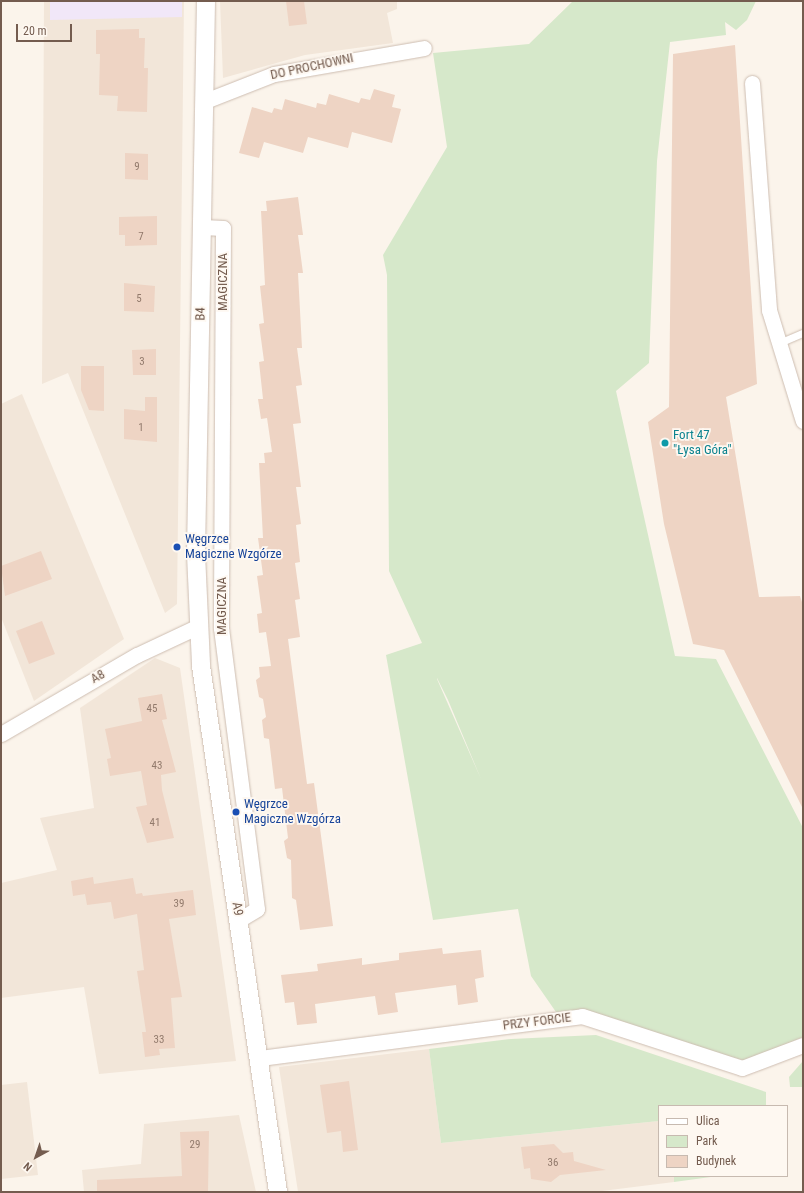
<!DOCTYPE html>
<html>
<head>
<meta charset="utf-8">
<style>
  body { margin:0 }
  #map { position:relative; width:804px; height:1193px; overflow:hidden; background:#fbf4eb; font-family:"Roboto Condensed",sans-serif }
  div>[style] { position:absolute }
  .residential>* { inset:0; background:#f2e6d9 }
  .education>* { inset:0; background:#f1e7f8 }
  .green>* { inset:0; background:#d6e8ca }
  .building>* { inset:0; background:#eed4c4 }
  .roads { filter:drop-shadow(0 0 1px #cdbdb1) drop-shadow(0 0 1px #cdbdb1) }
  .service>* { height:7px; margin:-3.5px; padding:0 3.5px; transform-origin:3.5px; border-radius:3.5px; background:#fff }
  .minor>* { height:15px; margin:-7.5px; padding:0 7.5px; transform-origin:7.5px; border-radius:7.5px; background:#fff }
  .tertiary>* { height:18px; margin:-9px; padding:0 9px; transform-origin:9px; border-radius:9px; background:#fff }
  .dots>* { width:11px; height:11px; translate:-50% -50%; box-sizing:border-box; border:2px solid #fef8f1; border-radius:50% }
  span { translate:-50% -50%; white-space:nowrap; text-align:center; line-height:1.15; -webkit-text-stroke:3.5px #fef8f1; paint-order:stroke }
  .number-label { font-size:11px; color:#927a6c }
  .number-label span { -webkit-text-stroke-width:0 }
  .street-label { font-size:13px; color:#745c4f }
  .culture-label { font-size:13px; color:#0d838f }
  .left { translate:0 -50%; text-align:left }
  .transit-label { font-size:13px; color:#164399 }
  .frame { position:absolute; inset:0; border:2px solid #745c4f; pointer-events:none }
  .legend { position:absolute; left:658px; top:1105px; width:130px; height:72px; box-sizing:border-box; background:#fef8f1; border:1px solid #c7bab0; margin:0; padding:5px 7px; list-style:none; font-size:12px; color:#745c4f }
  .legend li { display:flex; align-items:center; gap:8px; height:20px }
  .legend b { width:20px; border:1px solid #c7bab0 }
  .north { position:absolute; left:16px; top:1137px; width:40px; height:40px; -webkit-text-stroke:3px #fef8f1; paint-order:stroke; rotate:220deg; font-size:11px; font-weight:700; line-height:16px; text-align:center; color:#745c4f }
  .north::after { content:''; display:block; margin:auto; width:14px; height:18px; background:#745c4f; clip-path:polygon(50% 0,100% 100%,50% 72%,0 100%) }
  .scale { position:absolute; left:16px; top:24px; width:56px; height:18px; box-sizing:border-box; border:2px solid #745c4f; border-top:0; padding-left:5px; font-size:12px; line-height:14px; white-space:nowrap; color:#745c4f; -webkit-text-stroke:3px #fef8f1; paint-order:stroke }
</style>
</head>
<body>
<div id="map">
  <div class="residential">
    <i style="clip-path:polygon(44px 1px,184px 1px,177px 604px,165px 613px,68px 373px,42px 384px)"></i>
    <i style="clip-path:polygon(220px 1px,397px 1px,397px 9px,387px 13px,393px 43px,305px 55px,223px 78px)"></i>
    <i style="clip-path:polygon(22px 394px,124px 639px,34px 701px,1px 617px,1px 404px)"></i>
    <i style="clip-path:polygon(155px 658px,180px 668px,236px 1061px,99px 1074px,84px 987px,1px 998px,1px 883px,57px 870px,40px 818px,94px 808px,80px 708px)"></i>
    <i style="clip-path:polygon(429px 1049px,441px 1143px,659px 1121px,659px 1176px,674px 1176px,674px 1182px,594px 1192px,298px 1192px,279px 1067px)"></i>
    <i style="clip-path:polygon(27px 1082px,38px 1175px,1px 1179px,1px 1085px)"></i>
    <i style="clip-path:polygon(239px 1115px,256px 1192px,84px 1192px,82px 1170px,141px 1164px,144px 1124px)"></i>
  </div>
  <div class="education">
    <i style="clip-path:polygon(50px 1px,182px 1px,182px 17px,50px 20px)"></i>
  </div>
  <div class="green">
    <i style="clip-path:polygon(evenodd,573px 1px,756px 1px,747px 20px,736px 30px,725px 22px,726px 35px,670px 42px,657px 161px,649px 363px,616px 391px,675px 656px,716px 659px,803px 828px,803px 1037px,746px 1061px,556px 1012px,531px 976px,518px 909px,433px 920px,386px 655px,422px 643px,389px 571px,387px 275px,383px 255px,447px 147px,433px 53px,529px 44px,573px 1px,437px 678px,448px 700px,481px 779px,437px 679px,437px 678px)"></i>
    <i style="clip-path:polygon(596px 1035px,766px 1092px,766px 1106px,659px 1106px,659px 1121px,441px 1143px,429px 1049px,511px 1039px)"></i>
    <i style="clip-path:polygon(803px 1061px,803px 1087px,790px 1087px,789px 1077px)"></i>
    <i style="clip-path:polygon(674px 1176px,718px 1176px,674px 1182px)"></i>
  </div>
  <div class="building">
    <i style="clip-path:polygon(286px 1px,304px 1px,307px 24px,289px 26px)"></i>
    <i style="clip-path:polygon(139px 29px,139px 38px,145px 38px,144px 68px,148px 68px,147px 112px,117px 111px,118px 96px,99px 95px,100px 54px,96px 54px,96px 30px)"></i>
    <i style="clip-path:polygon(735px 45px,757px 384px,726px 397px,759px 597px,800px 596px,803px 605px,803px 809px,724px 650px,693px 644px,664px 524px,648px 422px,669px 407px,673px 54px)"></i>
    <i style="clip-path:polygon(374px 89px,395px 95px,392px 107px,401px 109px,392px 143px,352px 132px,348px 148px,308px 137px,303px 153px,264px 142px,259px 158px,239px 153px,252px 107px,272px 113px,274px 108px,282px 110px,285px 99px,316px 108px,317px 103px,326px 105px,329px 94px,359px 103px,361px 98px,370px 100px)"></i>
    <i style="clip-path:polygon(125px 153px,148px 154px,148px 180px,125px 179px)"></i>
    <i style="clip-path:polygon(298px 197px,303px 235px,298px 235px,303px 273px,298px 273px,302px 348px,297px 348px,302px 385px,296px 386px,301px 423px,293px 424px,301px 487px,296px 487px,301px 524px,296px 525px,300px 562px,295px 563px,300px 599px,295px 600px,300px 637px,288px 639px,307px 784px,314px 783px,333px 926px,300px 930px,296px 900px,292px 898px,291px 860px,287px 858px,284px 841px,288px 838px,282px 788px,275px 789px,269px 739px,264px 738px,262px 720px,266px 717px,263px 699px,259px 697px,256px 680px,260px 677px,259px 667px,271px 666px,266px 632px,259px 633px,257px 614px,262px 613px,257px 576px,263px 575px,258px 538px,263px 538px,259px 463px,265px 463px,264px 453px,272px 452px,267px 418px,261px 419px,258px 399px,263px 399px,259px 362px,264px 361px,259px 324px,264px 323px,260px 286px,265px 285px,261px 211px,267px 211px,266px 201px)"></i>
    <i style="clip-path:polygon(157px 216px,157px 245px,125px 246px,125px 235px,119px 235px,119px 217px)"></i>
    <i style="clip-path:polygon(124px 283px,155px 286px,154px 312px,124px 311px)"></i>
    <i style="clip-path:polygon(156px 349px,156px 375px,133px 375px,132px 350px)"></i>
    <i style="clip-path:polygon(81px 366px,104px 366px,104px 411px,89px 410px,81px 390px)"></i>
    <i style="clip-path:polygon(145px 397px,157px 397px,157px 442px,124px 439px,124px 409px,145px 411px)"></i>
    <i style="clip-path:polygon(41px 551px,52px 579px,5px 596px,1px 566px)"></i>
    <i style="clip-path:polygon(42px 621px,55px 654px,29px 664px,16px 631px)"></i>
    <i style="clip-path:polygon(162px 694px,167px 719px,162px 720px,176px 772px,161px 775px,162px 790px,174px 838px,147px 843px,136px 807px,147px 805px,141px 771px,110px 776px,107px 759px,111px 758px,105px 729px,142px 721px,138px 698px)"></i>
    <i style="clip-path:polygon(93px 877px,94px 884px,133px 878px,136px 894px,142px 893px,143px 896px,193px 890px,196px 915px,169px 919px,182px 997px,171px 998px,175px 1048px,159px 1049px,160px 1055px,145px 1057px,142px 1032px,146px 1032px,137px 971px,144px 970px,137px 914px,114px 919px,111px 902px,87px 905px,85px 894px,73px 896px,71px 881px)"></i>
    <i style="clip-path:polygon(442px 948px,443px 954px,481px 950px,484px 977px,475px 979px,478px 1002px,458px 1005px,456px 985px,395px 993px,398px 1012px,378px 1015px,375px 996px,315px 1004px,317px 1023px,297px 1025px,294px 1002px,285px 1003px,281px 975px,318px 971px,317px 964px,362px 958px,362px 965px,399px 960px,399px 953px)"></i>
    <i style="clip-path:polygon(349px 1081px,358px 1150px,343px 1152px,341px 1131px,327px 1133px,320px 1085px)"></i>
    <i style="clip-path:polygon(209px 1131px,208px 1192px,97px 1192px,97px 1180px,182px 1176px,180px 1132px)"></i>
    <i style="clip-path:polygon(554px 1144px,563px 1153px,573px 1152px,574px 1161px,606px 1170px,560px 1175px,551px 1182px,531px 1179px,530px 1168px,524px 1169px,521px 1147px)"></i>
  </div>
  <div class="roads">
    <div class="service">
      <i style="left:779px;top:343px;width:26px;rotate:-23deg"></i>
    </div>
    <div class="minor">
      <i style="left:752px;top:83px;width:228px;rotate:85.7deg"></i>
      <i style="left:769px;top:310px;width:116px;rotate:73deg"></i>
      <i style="left:205px;top:101px;width:74px;rotate:-21.4deg"></i>
      <i style="left:274px;top:74px;width:152px;rotate:-9.8deg"></i>
      <i style="left:203px;top:227px;width:20px;rotate:3deg"></i>
      <i style="left:223px;top:228px;width:400px;rotate:90.3deg"></i>
      <i style="left:221px;top:628px;width:283px;rotate:82.7deg"></i>
      <i style="left:257px;top:909px;width:21px;rotate:149deg"></i>
      <i style="left:1px;top:734px;width:157px;rotate:-30.2deg"></i>
      <i style="left:137px;top:655px;width:68px;rotate:-25.1deg"></i>
      <i style="left:260px;top:1058px;width:325px;rotate:-7.4deg"></i>
      <i style="left:582px;top:1016px;width:168px;rotate:18deg"></i>
      <i style="left:742px;top:1068px;width:65px;rotate:-20.7deg"></i>
    </div>
    <div class="tertiary">
      <i style="left:206px;top:1px;width:553px;rotate:91.04deg"></i>
      <i style="left:196px;top:554px;width:112px;rotate:87.4deg"></i>
      <i style="left:201px;top:666px;width:532px;rotate:81.67deg"></i>
    </div>
  </div>
  <div class="dots">
    <i style="left:665px;top:443px;background:#0f9aa8"></i>
    <i style="left:177px;top:547px;background:#1a4fb4"></i>
    <i style="left:236px;top:812px;background:#1a4fb4"></i>
  </div>
  <div class="number-label">
    <span style="left:137px;top:167px">9</span>
    <span style="left:141px;top:237px">7</span>
    <span style="left:139px;top:299px">5</span>
    <span style="left:142px;top:362px">3</span>
    <span style="left:141px;top:428px">1</span>
    <span style="left:152px;top:709px">45</span>
    <span style="left:157px;top:766px">43</span>
    <span style="left:155px;top:823px">41</span>
    <span style="left:179px;top:904px">39</span>
    <span style="left:159px;top:1040px">33</span>
    <span style="left:195px;top:1145px">29</span>
    <span style="left:553px;top:1163px">36</span>
  </div>
  <div class="street-label">
    <span style="left:312px;top:67px;rotate:-12deg">DO PROCHOWNI</span>
    <span style="left:223px;top:282px;rotate:-90deg">MAGICZNA</span>
    <span style="left:201px;top:314px;rotate:-89deg">B4</span>
    <span style="left:222px;top:606px;rotate:-90deg">MAGICZNA</span>
    <span style="left:98px;top:677px;rotate:-29deg">A8</span>
    <span style="left:237px;top:909px;rotate:81deg">A9</span>
    <span style="left:537px;top:1022px;rotate:-7deg">PRZY FORCIE</span>
  </div>
  <div class="culture-label">
    <span class="left" style="left:673px;top:443px">Fort 47<br>"Łysa Góra"</span>
  </div>
  <div class="transit-label">
    <span class="left" style="left:185px;top:547px">Węgrzce<br>Magiczne Wzgórze</span>
    <span class="left" style="left:244px;top:812px">Węgrzce<br>Magiczne Wzgórza</span>
  </div>
  <div class="frame"></div>
  <ul class="legend">
  <li><b style="height:5px;background:#fff"></b>Ulica</li>
  <li><b style="height:11px;background:#d6e8ca"></b>Park</li>
  <li><b style="height:11px;background:#eed4c4"></b>Budynek</li>
  </ul>
  <div class="north">N</div>
  <div class="scale">20 m</div>
</div>
</body>
</html>
